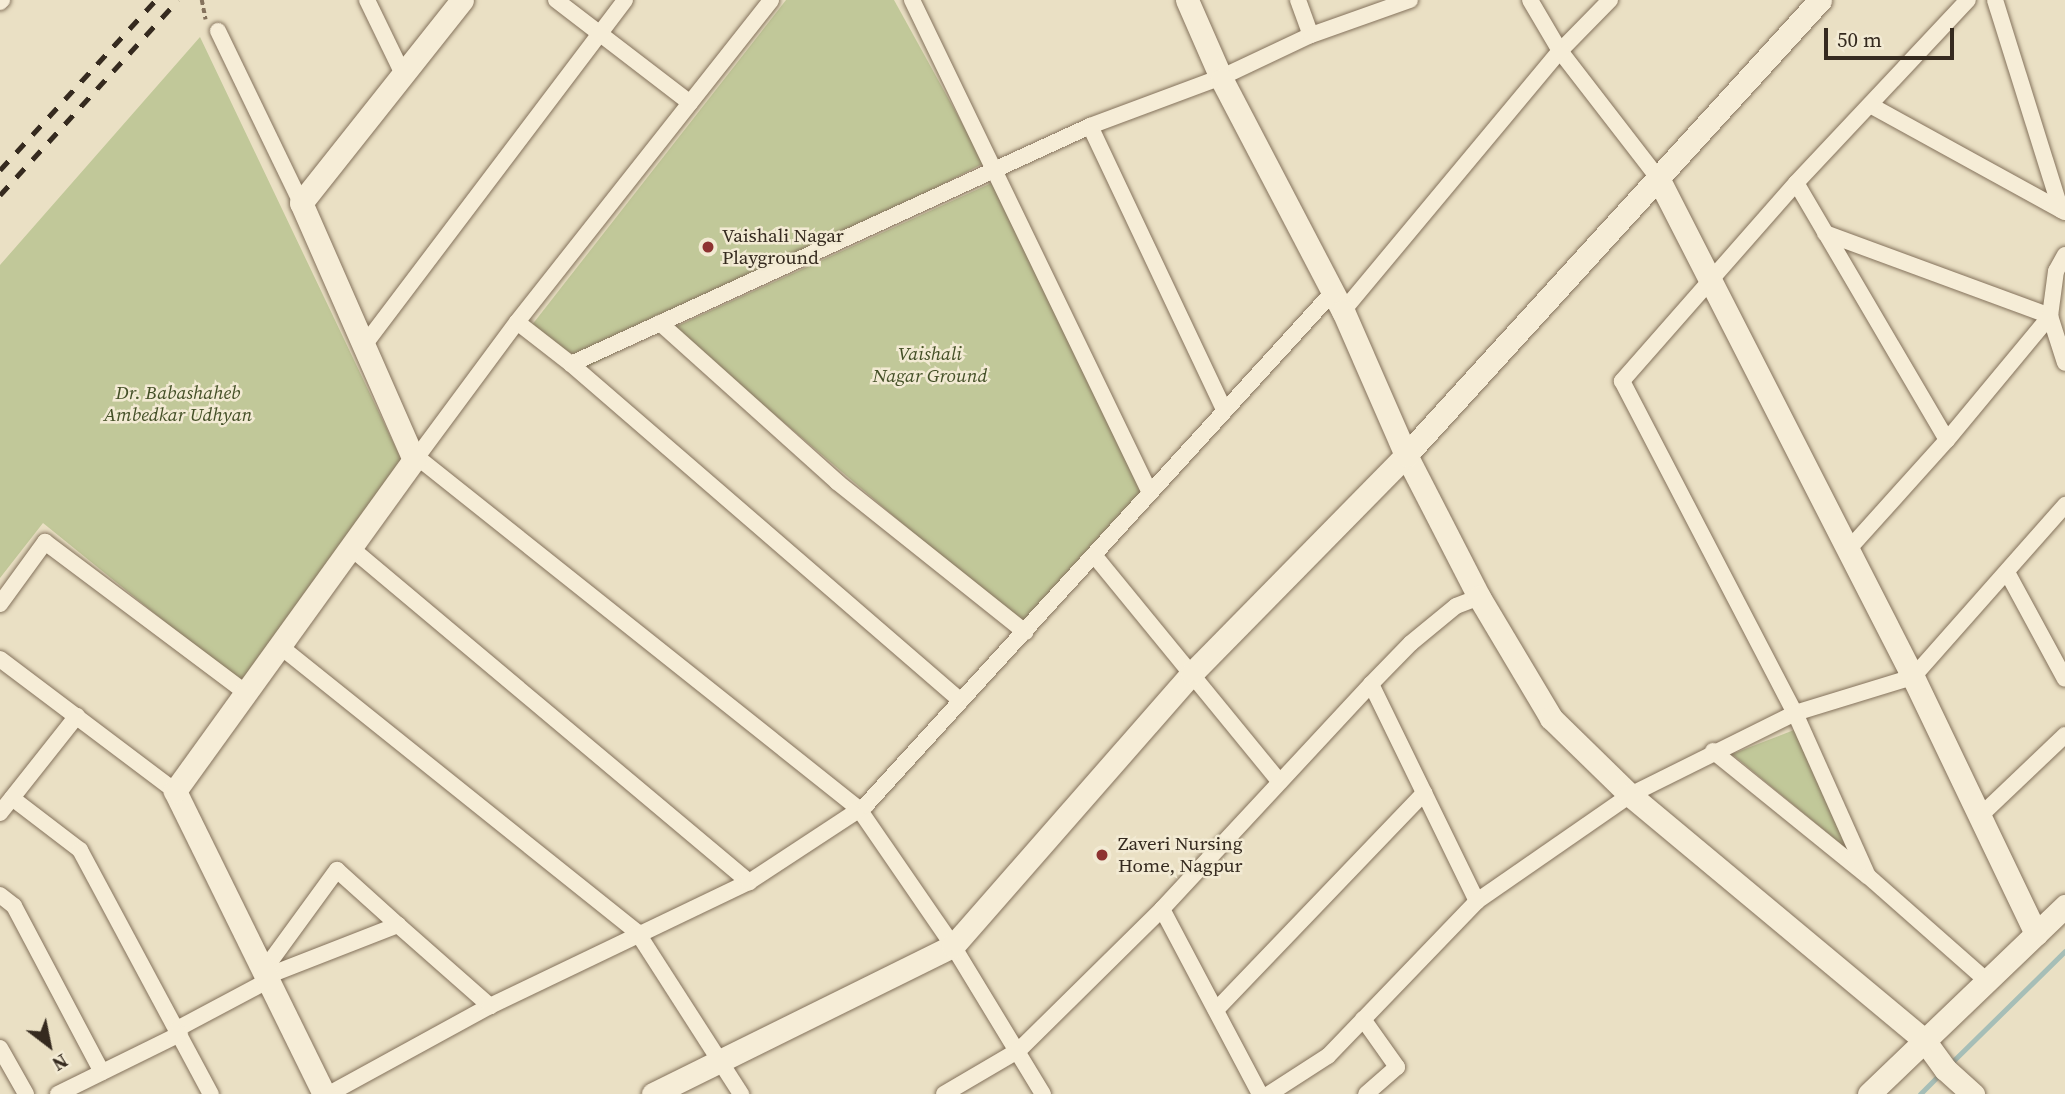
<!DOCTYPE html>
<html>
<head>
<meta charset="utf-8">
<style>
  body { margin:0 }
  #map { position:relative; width:2065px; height:1094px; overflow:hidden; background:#eae0c4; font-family:"Source Serif 4",serif }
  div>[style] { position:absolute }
  .green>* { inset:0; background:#c1c899 }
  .stream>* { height:5px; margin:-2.5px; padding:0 2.5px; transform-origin:2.5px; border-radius:2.5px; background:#a6beb7 }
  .path>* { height:3.5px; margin-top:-1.75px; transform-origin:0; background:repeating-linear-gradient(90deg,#84725c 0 5px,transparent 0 8.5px) }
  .roads { filter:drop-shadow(0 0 2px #84725c) drop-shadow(0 0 2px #84725c) }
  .street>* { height:16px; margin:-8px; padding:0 8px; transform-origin:8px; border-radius:8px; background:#f6edd7 }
  .secondary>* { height:23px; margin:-11.5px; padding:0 11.5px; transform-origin:11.5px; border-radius:11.5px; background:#f6edd7 }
  .rail>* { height:5px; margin-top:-2.5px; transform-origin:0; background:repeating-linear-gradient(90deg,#352a1f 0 12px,transparent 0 24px) }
  .dots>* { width:19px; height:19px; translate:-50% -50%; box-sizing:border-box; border:4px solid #f2ead3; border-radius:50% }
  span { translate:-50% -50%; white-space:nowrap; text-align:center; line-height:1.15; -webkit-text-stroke:5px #f2ead3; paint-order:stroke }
  .poi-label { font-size:19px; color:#352a1f }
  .left { translate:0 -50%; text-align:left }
  .park-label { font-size:19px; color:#445027; font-style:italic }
  .north { position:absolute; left:14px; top:1010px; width:70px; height:70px; -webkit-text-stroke:5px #f2ead3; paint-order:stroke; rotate:148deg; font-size:19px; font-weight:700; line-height:28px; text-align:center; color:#352a1f }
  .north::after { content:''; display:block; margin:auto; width:24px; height:32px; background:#352a1f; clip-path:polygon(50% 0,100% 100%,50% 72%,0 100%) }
  .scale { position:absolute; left:1824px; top:28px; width:130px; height:32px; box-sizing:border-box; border:4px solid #352a1f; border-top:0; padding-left:9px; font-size:21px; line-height:24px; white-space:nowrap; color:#352a1f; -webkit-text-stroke:5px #f2ead3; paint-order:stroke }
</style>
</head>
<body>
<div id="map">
  <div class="green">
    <i style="clip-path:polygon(786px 0,894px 0,984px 163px,588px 367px,528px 330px)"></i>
    <i style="clip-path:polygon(200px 37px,405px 467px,243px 685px,43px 523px,0 578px,0 265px)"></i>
    <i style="clip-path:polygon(996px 181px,1148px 493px,1025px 628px,673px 328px)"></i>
    <i style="clip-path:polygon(1794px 730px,1847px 849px,1732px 754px)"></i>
  </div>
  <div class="stream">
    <i style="left:1950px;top:1064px;width:161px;rotate:-44.5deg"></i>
    <i style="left:1920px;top:1094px;width:30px;rotate:-45deg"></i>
  </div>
  <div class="path">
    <i style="left:202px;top:0;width:20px;rotate:79deg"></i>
  </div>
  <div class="roads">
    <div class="street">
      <i style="left:367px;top:0;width:82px;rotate:64.1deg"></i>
      <i style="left:556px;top:0;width:169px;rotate:37.5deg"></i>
      <i style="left:912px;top:0;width:547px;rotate:64.23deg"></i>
      <i style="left:1298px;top:0;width:37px;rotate:70deg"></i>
      <i style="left:1610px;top:0;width:71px;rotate:134.4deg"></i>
      <i style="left:1560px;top:51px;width:160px;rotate:52.3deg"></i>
      <i style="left:1995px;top:0;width:220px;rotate:72.6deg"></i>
      <i style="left:0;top:2px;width:3px;rotate:-45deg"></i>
      <i style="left:218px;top:31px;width:191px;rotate:64.2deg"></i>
      <i style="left:1870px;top:105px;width:222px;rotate:28.8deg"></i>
      <i style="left:1090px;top:126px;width:315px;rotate:64.7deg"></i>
      <i style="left:1796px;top:183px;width:264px;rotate:131.3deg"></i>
      <i style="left:1622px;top:381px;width:374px;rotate:62.5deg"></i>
      <i style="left:1795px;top:713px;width:123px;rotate:-17deg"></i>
      <i style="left:1913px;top:677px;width:230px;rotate:-48.5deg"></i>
      <i style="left:1825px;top:233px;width:240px;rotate:20.2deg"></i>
      <i style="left:2050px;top:316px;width:161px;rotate:129.7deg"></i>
      <i style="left:1947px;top:440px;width:298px;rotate:-120.4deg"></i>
      <i style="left:1796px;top:183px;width:251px;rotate:-46.8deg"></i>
      <i style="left:2065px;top:255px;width:18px;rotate:119deg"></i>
      <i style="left:2056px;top:271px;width:45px;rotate:97.6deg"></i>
      <i style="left:2050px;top:316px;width:49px;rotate:72.3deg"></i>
      <i style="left:1343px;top:311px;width:339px;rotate:-50.2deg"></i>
      <i style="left:1560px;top:51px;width:59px;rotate:-120.5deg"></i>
      <i style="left:517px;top:322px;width:410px;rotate:-51.7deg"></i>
      <i style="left:660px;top:323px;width:238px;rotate:41.9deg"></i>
      <i style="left:837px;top:482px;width:241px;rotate:38.6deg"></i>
      <i style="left:362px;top:348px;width:436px;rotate:-52.9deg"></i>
      <i style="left:571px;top:364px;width:515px;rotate:40.83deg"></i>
      <i style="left:417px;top:457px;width:168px;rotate:-53.5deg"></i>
      <i style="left:517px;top:322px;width:68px;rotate:37.9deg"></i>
      <i style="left:571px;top:364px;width:571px;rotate:-24.63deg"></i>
      <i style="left:1090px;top:126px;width:141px;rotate:-20.4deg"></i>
      <i style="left:1222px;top:77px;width:98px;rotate:-25.3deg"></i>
      <i style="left:1311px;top:35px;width:105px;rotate:-19.5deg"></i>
      <i style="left:414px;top:460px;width:4px;rotate:-45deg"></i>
      <i style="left:417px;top:457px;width:565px;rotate:38.53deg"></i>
      <i style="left:859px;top:809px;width:166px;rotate:55.5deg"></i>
      <i style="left:953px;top:946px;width:173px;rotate:58.7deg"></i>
      <i style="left:351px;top:548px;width:520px;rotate:40deg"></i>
      <i style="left:1847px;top:551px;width:149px;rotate:-48deg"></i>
      <i style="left:1094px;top:555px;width:293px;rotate:50.7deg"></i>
      <i style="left:2008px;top:574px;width:119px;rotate:61.5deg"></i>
      <i style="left:0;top:604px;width:77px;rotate:-54deg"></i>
      <i style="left:45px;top:542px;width:251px;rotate:36.9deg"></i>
      <i style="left:281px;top:647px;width:456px;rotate:38.7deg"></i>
      <i style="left:637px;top:932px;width:193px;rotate:57.3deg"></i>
      <i style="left:0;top:659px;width:219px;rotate:37deg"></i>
      <i style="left:1371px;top:684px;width:57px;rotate:-45.7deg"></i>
      <i style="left:1411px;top:643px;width:58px;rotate:-39.4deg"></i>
      <i style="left:1456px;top:606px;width:25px;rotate:-21deg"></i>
      <i style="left:1713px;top:751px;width:197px;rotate:39deg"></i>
      <i style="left:12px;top:798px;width:86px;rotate:37.4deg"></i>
      <i style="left:80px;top:850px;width:277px;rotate:61.8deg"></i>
      <i style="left:0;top:813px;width:124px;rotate:-51.6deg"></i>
      <i style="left:1979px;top:817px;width:119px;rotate:-43.6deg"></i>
      <i style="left:0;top:895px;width:18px;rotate:38deg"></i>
      <i style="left:14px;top:906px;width:188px;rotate:62.1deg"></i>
      <i style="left:1162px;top:909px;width:307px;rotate:-47.1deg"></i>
      <i style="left:1371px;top:684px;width:242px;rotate:64deg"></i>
      <i style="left:1477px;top:901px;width:186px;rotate:-34.7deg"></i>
      <i style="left:1630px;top:795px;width:184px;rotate:-26.4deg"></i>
      <i style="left:1795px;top:713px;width:179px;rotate:65.9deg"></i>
      <i style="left:1868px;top:876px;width:159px;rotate:41.4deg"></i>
      <i style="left:264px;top:970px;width:124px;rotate:-53.9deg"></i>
      <i style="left:337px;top:870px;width:82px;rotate:42deg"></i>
      <i style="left:267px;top:976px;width:141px;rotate:-21.3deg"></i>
      <i style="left:398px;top:925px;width:123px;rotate:41.4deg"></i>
      <i style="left:1216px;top:1010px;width:301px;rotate:-46.2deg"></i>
      <i style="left:1363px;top:1019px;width:59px;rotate:54.7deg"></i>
      <i style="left:1397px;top:1067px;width:41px;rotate:138.9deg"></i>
      <i style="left:177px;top:1029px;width:104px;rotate:-28deg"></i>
      <i style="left:0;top:1048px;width:53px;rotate:60.5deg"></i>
      <i style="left:58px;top:1094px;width:136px;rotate:-26.2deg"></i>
      <i style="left:329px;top:1094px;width:183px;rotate:-28.7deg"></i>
      <i style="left:490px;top:1006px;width:287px;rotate:-25.6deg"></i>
      <i style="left:749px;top:882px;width:140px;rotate:-33.3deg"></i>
      <i style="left:866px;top:805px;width:694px;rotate:-47.69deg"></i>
      <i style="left:944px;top:1094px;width:87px;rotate:-30.4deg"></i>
      <i style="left:1019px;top:1050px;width:201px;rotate:-44.6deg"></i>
      <i style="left:1162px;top:909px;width:209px;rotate:62.1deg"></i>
      <i style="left:1269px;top:1094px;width:70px;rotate:-32.8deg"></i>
      <i style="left:1328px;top:1056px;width:215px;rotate:-46.1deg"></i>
    </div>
    <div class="secondary">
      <i style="left:1187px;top:0;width:87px;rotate:66.4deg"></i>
      <i style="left:1222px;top:80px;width:261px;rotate:62.4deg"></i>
      <i style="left:1343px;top:311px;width:157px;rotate:66.4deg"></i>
      <i style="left:1406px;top:455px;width:160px;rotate:62.8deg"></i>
      <i style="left:1479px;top:597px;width:141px;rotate:59.2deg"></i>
      <i style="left:1551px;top:718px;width:110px;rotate:44.3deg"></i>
      <i style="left:1630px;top:795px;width:383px;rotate:39.8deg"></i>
      <i style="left:1924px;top:1040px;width:36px;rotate:54deg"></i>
      <i style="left:1945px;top:1069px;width:38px;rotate:42deg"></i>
      <i style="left:1658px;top:178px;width:560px;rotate:62.93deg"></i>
      <i style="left:1913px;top:677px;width:285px;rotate:64.4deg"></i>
      <i style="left:324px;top:1094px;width:338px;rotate:-116.2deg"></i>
      <i style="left:175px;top:791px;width:408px;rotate:-54.2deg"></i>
      <i style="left:414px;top:460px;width:281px;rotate:-113.7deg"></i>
      <i style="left:301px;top:203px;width:259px;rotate:-51.6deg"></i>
      <i style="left:653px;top:1094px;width:335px;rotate:-26.3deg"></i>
      <i style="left:953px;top:946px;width:363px;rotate:-48.8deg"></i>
      <i style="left:1192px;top:673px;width:305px;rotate:-45.5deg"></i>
      <i style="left:1406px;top:455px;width:615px;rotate:-47.7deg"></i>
      <i style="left:1869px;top:1094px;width:272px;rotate:-43.8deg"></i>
    </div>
  </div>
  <div class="rail">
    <i style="left:0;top:170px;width:231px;rotate:-47.5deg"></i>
    <i style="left:0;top:195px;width:264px;rotate:-47.6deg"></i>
  </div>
  <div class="dots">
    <i style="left:708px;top:247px;background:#8e3231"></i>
    <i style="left:1102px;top:855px;background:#8e3231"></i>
  </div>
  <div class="poi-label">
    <span class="left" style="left:722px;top:247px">Vaishali Nagar<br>Playground</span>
    <span class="left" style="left:1118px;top:855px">Zaveri Nursing<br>Home, Nagpur</span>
  </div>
  <div class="park-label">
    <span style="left:930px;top:365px">Vaishali<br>Nagar Ground</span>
    <span style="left:178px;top:404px">Dr. Babashaheb<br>Ambedkar Udhyan</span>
  </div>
  <div class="north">N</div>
  <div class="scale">50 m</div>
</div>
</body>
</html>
